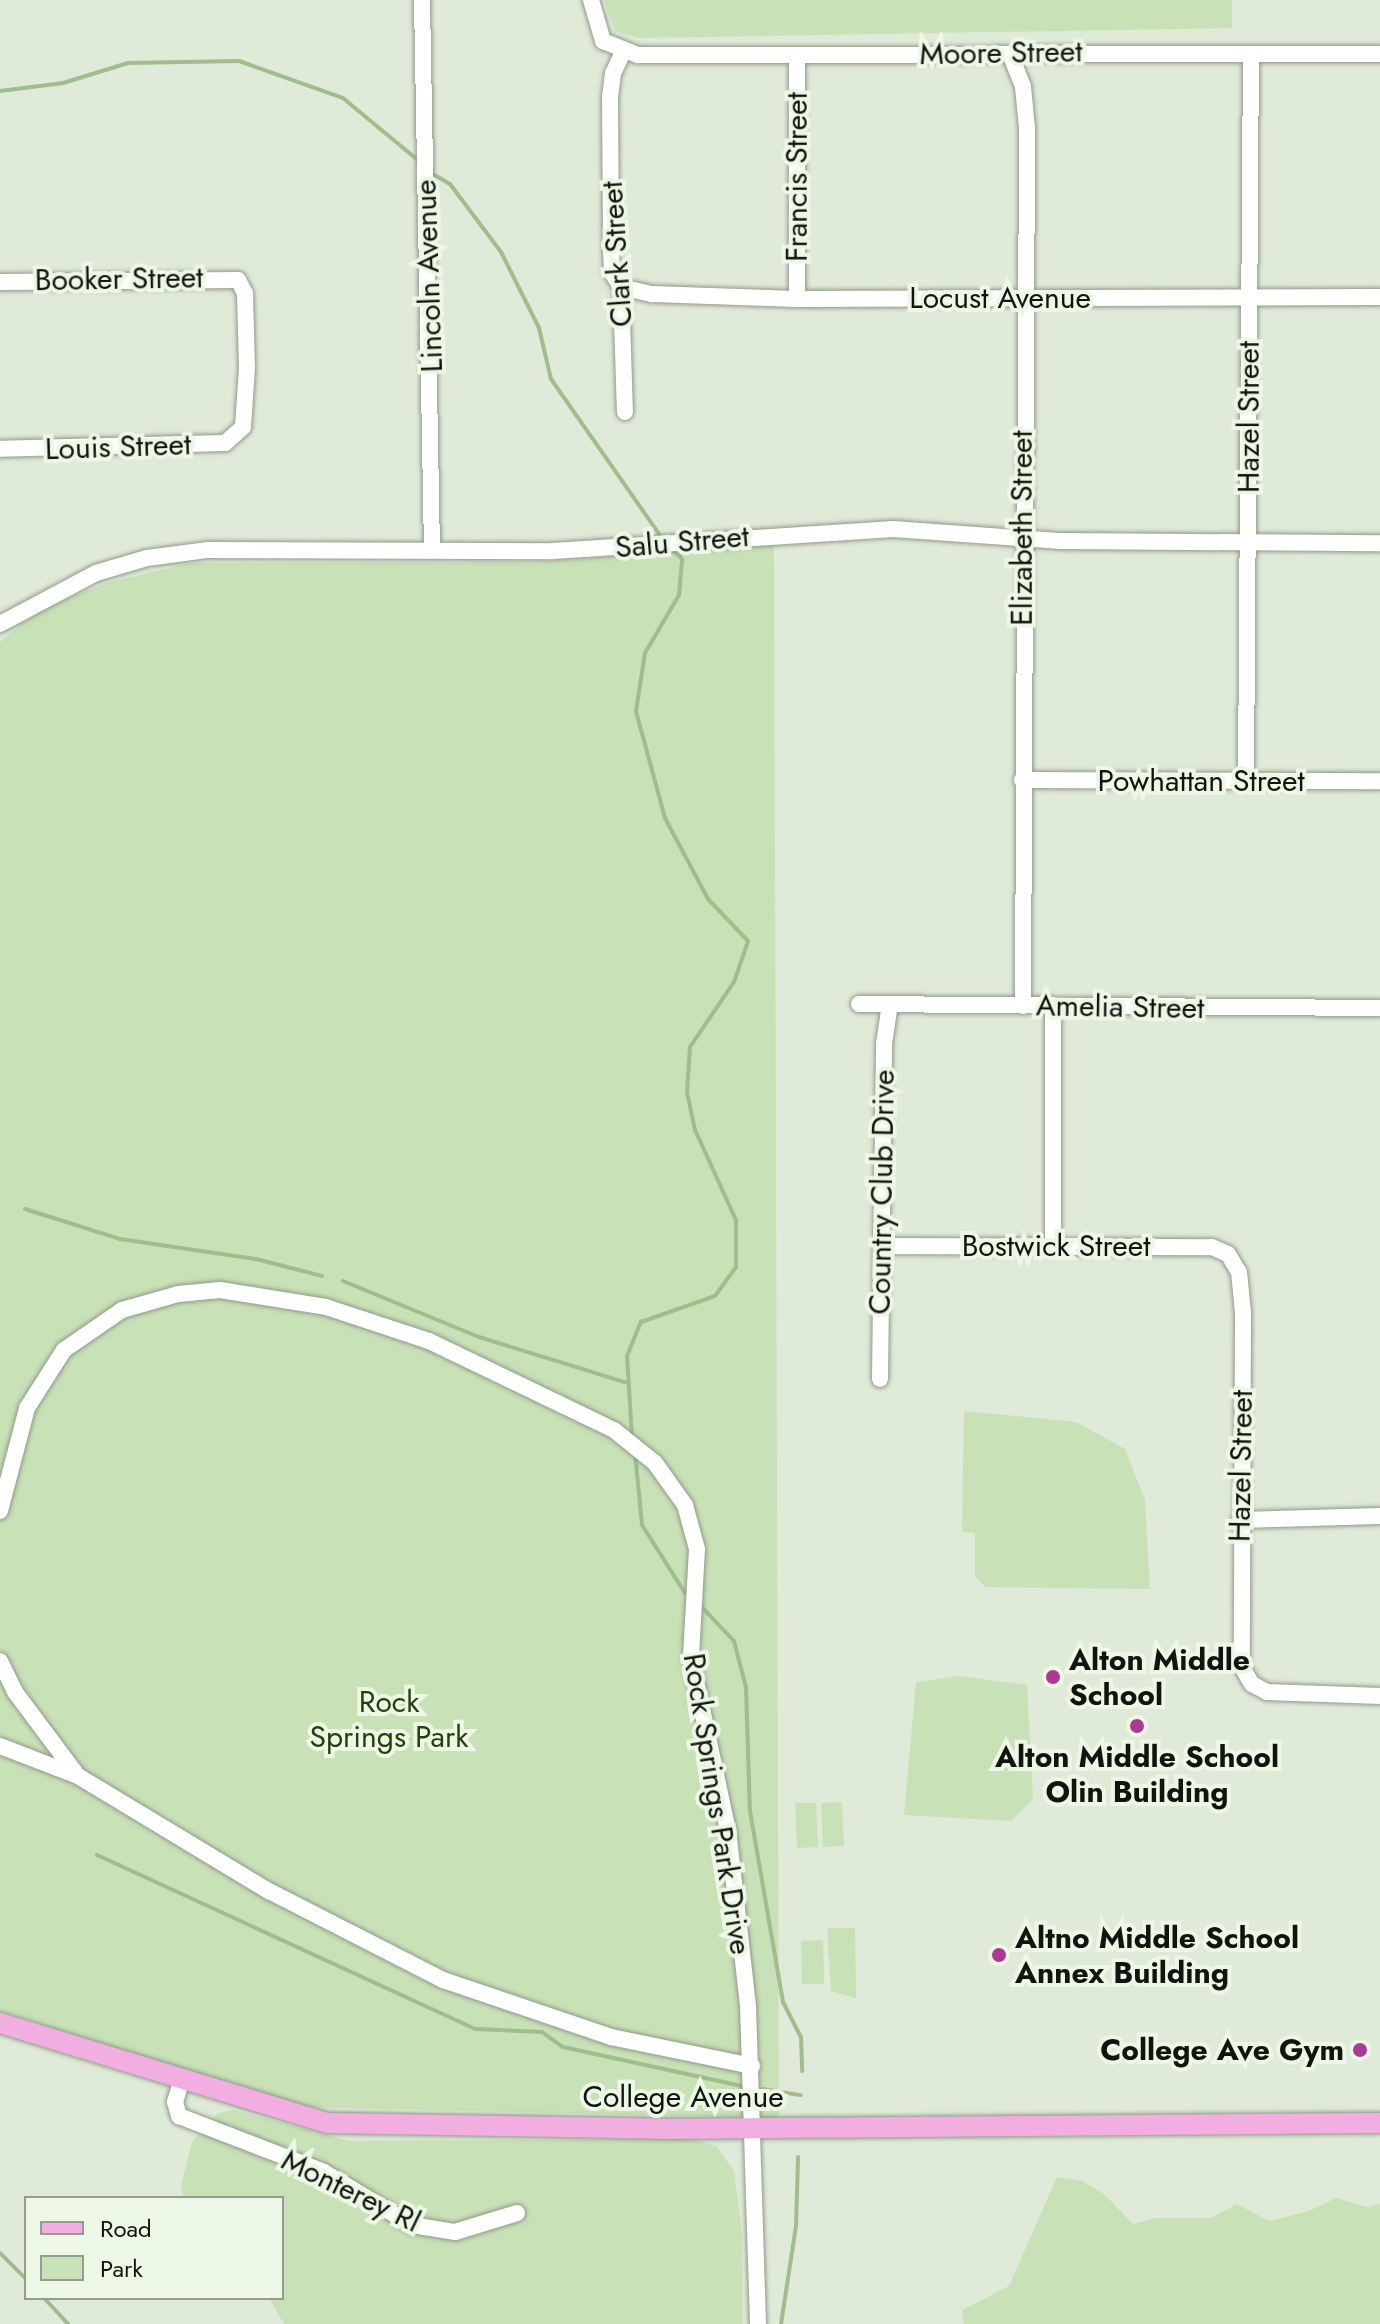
<!DOCTYPE html>
<html>
<head>
<meta charset="utf-8">
<style>
  body { margin:0 }
  #map { position:relative; width:1380px; height:2324px; overflow:hidden; background:#e0ead8; font-family:Jost,sans-serif }
  div>[style] { position:absolute }
  .green>* { inset:0; background:#c8e1b7 }
  .stream>* { height:4px; margin:-2px; padding:0 2px; transform-origin:2px; border-radius:2px; background:#a0bd8b }
  .roads { filter:drop-shadow(0 0 2px #909a8a) drop-shadow(0 0 2px #909a8a) }
  .minor>* { height:16px; margin:-8px; padding:0 8px; transform-origin:8px; border-radius:8px; background:#fff }
  .major>* { height:20px; margin:-10px; padding:0 10px; transform-origin:10px; border-radius:10px; background:#f2ade1 }
  .dots>* { width:22px; height:22px; translate:-50% -50%; box-sizing:border-box; border:4px solid #edf7e6; border-radius:50% }
  span { translate:-50% -50%; white-space:nowrap; text-align:center; line-height:1.15; -webkit-text-stroke:8px #edf7e6; paint-order:stroke }
  .street-label { font-size:30px; color:#11150f }
  .poi-label { font-size:30px; color:#11150f; font-weight:700 }
  .left { translate:0 -50%; text-align:left }
  .right { translate:-100% -50%; text-align:right }
  .park-label { font-size:30px; color:#26400a }
  .legend { position:absolute; left:24px; top:2196px; width:260px; height:104px; box-sizing:border-box; background:#edf7e6; border:2px solid #959d90; margin:0; padding:10px 14px; list-style:none; font-size:24px; color:#11150f }
  .legend li { display:flex; align-items:center; gap:16px; height:40px }
  .legend b { width:40px; border:2px solid #959d90 }
</style>
</head>
<body>
<div id="map">
  <div class="green">
    <i style="clip-path:polygon(604px 0,1232px 0,1232px 28px,639px 38px,615px 31px)"></i>
    <i style="clip-path:polygon(774px 543px,779px 2118px,301px 2107px,0 2011px,0 642px,40px 609px,110px 582px,191px 563px,539px 562px)"></i>
    <i style="clip-path:polygon(964px 1411px,1076px 1422px,1125px 1449px,1145px 1500px,1150px 1589px,985px 1587px,975px 1576px,975px 1533px,962px 1532px)"></i>
    <i style="clip-path:polygon(959px 1676px,1027px 1685px,1033px 1799px,1011px 1821px,904px 1815px,916px 1682px)"></i>
    <i style="clip-path:polygon(842px 1802px,844px 1846px,823px 1847px,821px 1803px)"></i>
    <i style="clip-path:polygon(795px 1803px,816px 1803px,818px 1847px,797px 1848px)"></i>
    <i style="clip-path:polygon(827px 1928px,855px 1928px,856px 1998px,831px 1991px)"></i>
    <i style="clip-path:polygon(823px 1940px,824px 1984px,802px 1984px,801px 1941px)"></i>
    <i style="clip-path:polygon(233px 2110px,349px 2141px,689px 2139px,716px 2146px,734px 2171px,742px 2233px,743px 2324px,284px 2324px,269px 2298px,282px 2298px,282px 2198px,183px 2198px,181px 2186px,192px 2142px,218px 2113px)"></i>
    <i style="clip-path:polygon(1057px 2177px,1082px 2181px,1104px 2194px,1133px 2224px,1155px 2218px,1210px 2218px,1237px 2204px,1269px 2221px,1309px 2211px,1336px 2198px,1366px 2207px,1380px 2204px,1380px 2324px,964px 2324px,962px 2310px,1009px 2286px)"></i>
  </div>
  <div class="stream">
    <i style="left:0;top:91px;width:64px;rotate:-7.2deg"></i>
    <i style="left:63px;top:83px;width:68px;rotate:-17.1deg"></i>
    <i style="left:128px;top:63px;width:111px;rotate:-1deg"></i>
    <i style="left:239px;top:61px;width:110px;rotate:19.6deg"></i>
    <i style="left:343px;top:98px;width:99px;rotate:39.7deg"></i>
    <i style="left:431px;top:173px;width:22px;rotate:30deg"></i>
    <i style="left:450px;top:184px;width:85px;rotate:53.1deg"></i>
    <i style="left:501px;top:252px;width:85px;rotate:63.4deg"></i>
    <i style="left:539px;top:328px;width:52px;rotate:76.8deg"></i>
    <i style="left:551px;top:379px;width:194px;rotate:55.1deg"></i>
    <i style="left:25px;top:1209px;width:100px;rotate:17.5deg"></i>
    <i style="left:120px;top:1239px;width:137px;rotate:8.4deg"></i>
    <i style="left:256px;top:1259px;width:68px;rotate:14.4deg"></i>
    <i style="left:343px;top:1281px;width:147px;rotate:22.4deg"></i>
    <i style="left:479px;top:1337px;width:156px;rotate:17.2deg"></i>
    <i style="left:632px;top:1437px;width:81px;rotate:-93.5deg"></i>
    <i style="left:627px;top:1356px;width:37px;rotate:-68deg"></i>
    <i style="left:641px;top:1322px;width:78px;rotate:-19.4deg"></i>
    <i style="left:715px;top:1296px;width:36px;rotate:-54deg"></i>
    <i style="left:736px;top:1267px;width:47px;rotate:-90deg"></i>
    <i style="left:736px;top:1220px;width:99px;rotate:-114.5deg"></i>
    <i style="left:695px;top:1130px;width:39px;rotate:-102deg"></i>
    <i style="left:687px;top:1092px;width:45px;rotate:-86.2deg"></i>
    <i style="left:690px;top:1047px;width:78px;rotate:-55.9deg"></i>
    <i style="left:734px;top:982px;width:43px;rotate:-71.1deg"></i>
    <i style="left:748px;top:941px;width:58px;rotate:-133.6deg"></i>
    <i style="left:708px;top:899px;width:92px;rotate:-118deg"></i>
    <i style="left:665px;top:818px;width:111px;rotate:-105.2deg"></i>
    <i style="left:636px;top:711px;width:59px;rotate:-81.2deg"></i>
    <i style="left:645px;top:653px;width:67px;rotate:-59.6deg"></i>
    <i style="left:679px;top:595px;width:36px;rotate:-85deg"></i>
    <i style="left:682px;top:559px;width:16px;rotate:-135deg"></i>
    <i style="left:635px;top:1453px;width:72px;rotate:84.4deg"></i>
    <i style="left:642px;top:1525px;width:80px;rotate:57.7deg"></i>
    <i style="left:699px;top:1604px;width:51px;rotate:46.6deg"></i>
    <i style="left:734px;top:1641px;width:48px;rotate:75.4deg"></i>
    <i style="left:746px;top:1687px;width:124px;rotate:88.2deg"></i>
    <i style="left:750px;top:1811px;width:194px;rotate:80.2deg"></i>
    <i style="left:783px;top:2002px;width:39px;rotate:63deg"></i>
    <i style="left:801px;top:2037px;width:34px;rotate:88deg"></i>
    <i style="left:97px;top:1855px;width:417px;rotate:24.7deg"></i>
    <i style="left:476px;top:2029px;width:66px;rotate:2.6deg"></i>
    <i style="left:542px;top:2032px;width:26px;rotate:36deg"></i>
    <i style="left:563px;top:2047px;width:183px;rotate:12.3deg"></i>
    <i style="left:762px;top:2089px;width:39px;rotate:9deg"></i>
    <i style="left:0;top:2253px;width:37px;rotate:45deg"></i>
    <i style="left:44px;top:2298px;width:35px;rotate:47deg"></i>
    <i style="left:781px;top:2324px;width:99px;rotate:-81.3deg"></i>
    <i style="left:796px;top:2226px;width:69px;rotate:-88.3deg"></i>
  </div>
  <div class="roads">
    <div class="minor">
      <i style="left:422px;top:0;width:551px;rotate:88.96deg"></i>
      <i style="left:591px;top:0;width:43px;rotate:73.7deg"></i>
      <i style="left:603px;top:41px;width:38px;rotate:22deg"></i>
      <i style="left:638px;top:55px;width:742px;rotate:-0.08deg"></i>
      <i style="left:623px;top:52px;width:23px;rotate:115deg"></i>
      <i style="left:613px;top:73px;width:23px;rotate:97deg"></i>
      <i style="left:610px;top:96px;width:155px;rotate:89.6deg"></i>
      <i style="left:611px;top:251px;width:22px;rotate:87deg"></i>
      <i style="left:612px;top:273px;width:17px;rotate:57deg"></i>
      <i style="left:621px;top:287px;width:125px;rotate:88.2deg"></i>
      <i style="left:1010px;top:54px;width:35px;rotate:68deg"></i>
      <i style="left:1023px;top:87px;width:41px;rotate:84.4deg"></i>
      <i style="left:1027px;top:128px;width:878px;rotate:90.26deg"></i>
      <i style="left:797px;top:56px;width:243px;rotate:90deg"></i>
      <i style="left:0;top:282px;width:238px;rotate:-0.5deg"></i>
      <i style="left:238px;top:280px;width:15px;rotate:62deg"></i>
      <i style="left:245px;top:293px;width:75px;rotate:88.5deg"></i>
      <i style="left:247px;top:368px;width:59px;rotate:93.9deg"></i>
      <i style="left:243px;top:427px;width:24px;rotate:138deg"></i>
      <i style="left:225px;top:443px;width:225px;rotate:178.5deg"></i>
      <i style="left:621px;top:287px;width:32px;rotate:13deg"></i>
      <i style="left:652px;top:294px;width:145px;rotate:2deg"></i>
      <i style="left:797px;top:299px;width:583px;rotate:-0.2deg"></i>
      <i style="left:0;top:624px;width:109px;rotate:-28deg"></i>
      <i style="left:96px;top:573px;width:53px;rotate:-16.4deg"></i>
      <i style="left:147px;top:558px;width:62px;rotate:-7.5deg"></i>
      <i style="left:208px;top:550px;width:345px;rotate:0.2deg"></i>
      <i style="left:553px;top:551px;width:341px;rotate:-3.7deg"></i>
      <i style="left:893px;top:529px;width:166px;rotate:4.1deg"></i>
      <i style="left:1059px;top:541px;width:321px;rotate:0.4deg"></i>
      <i style="left:1022px;top:780px;width:358px;rotate:0.2deg"></i>
      <i style="left:1246px;top:780px;width:726px;rotate:-89.61deg"></i>
      <i style="left:859px;top:1004px;width:521px;rotate:0.44deg"></i>
      <i style="left:1053px;top:1008px;width:237px;rotate:90deg"></i>
      <i style="left:882px;top:1246px;width:330px;rotate:0.2deg"></i>
      <i style="left:1212px;top:1247px;width:17px;rotate:24deg"></i>
      <i style="left:1228px;top:1254px;width:21px;rotate:59deg"></i>
      <i style="left:1239px;top:1272px;width:41px;rotate:84.4deg"></i>
      <i style="left:1243px;top:1313px;width:354px;rotate:90.2deg"></i>
      <i style="left:1242px;top:1667px;width:20px;rotate:60deg"></i>
      <i style="left:1252px;top:1684px;width:17px;rotate:28deg"></i>
      <i style="left:1267px;top:1692px;width:113px;rotate:2deg"></i>
      <i style="left:880px;top:1379px;width:335px;rotate:-89.3deg"></i>
      <i style="left:884px;top:1044px;width:40px;rotate:-81.5deg"></i>
      <i style="left:0;top:1511px;width:106px;rotate:-75.3deg"></i>
      <i style="left:27px;top:1408px;width:69px;rotate:-57.5deg"></i>
      <i style="left:64px;top:1350px;width:70px;rotate:-34.6deg"></i>
      <i style="left:122px;top:1310px;width:58px;rotate:-15.9deg"></i>
      <i style="left:178px;top:1294px;width:42px;rotate:-5.4deg"></i>
      <i style="left:220px;top:1290px;width:107px;rotate:9.1deg"></i>
      <i style="left:326px;top:1307px;width:108px;rotate:18.3deg"></i>
      <i style="left:429px;top:1341px;width:205px;rotate:25.7deg"></i>
      <i style="left:614px;top:1430px;width:53px;rotate:38.8deg"></i>
      <i style="left:655px;top:1463px;width:52px;rotate:54.5deg"></i>
      <i style="left:685px;top:1505px;width:46px;rotate:74.7deg"></i>
      <i style="left:697px;top:1549px;width:109px;rotate:93.2deg"></i>
      <i style="left:691px;top:1658px;width:176px;rotate:77.9deg"></i>
      <i style="left:728px;top:1830px;width:177px;rotate:83.5deg"></i>
      <i style="left:748px;top:2006px;width:318px;rotate:88.2deg"></i>
      <i style="left:1240px;top:1520px;width:140px;rotate:-1.6deg"></i>
      <i style="left:0;top:1661px;width:34px;rotate:64deg"></i>
      <i style="left:15px;top:1692px;width:104px;rotate:53.2deg"></i>
      <i style="left:0;top:1746px;width:84px;rotate:21deg"></i>
      <i style="left:78px;top:1776px;width:223px;rotate:31.1deg"></i>
      <i style="left:269px;top:1891px;width:195px;rotate:27.1deg"></i>
      <i style="left:443px;top:1980px;width:177px;rotate:18.7deg"></i>
      <i style="left:611px;top:2037px;width:144px;rotate:11.6deg"></i>
      <i style="left:182px;top:2079px;width:24px;rotate:107deg"></i>
      <i style="left:175px;top:2102px;width:15px;rotate:74deg"></i>
      <i style="left:179px;top:2116px;width:155px;rotate:21.1deg"></i>
      <i style="left:324px;top:2172px;width:103px;rotate:31.1deg"></i>
      <i style="left:412px;top:2225px;width:44px;rotate:9.2deg"></i>
      <i style="left:455px;top:2232px;width:65px;rotate:-17deg"></i>
    </div>
    <div class="major">
      <i style="left:0;top:2023px;width:343px;rotate:17deg"></i>
      <i style="left:328px;top:2123px;width:336px;rotate:1deg"></i>
      <i style="left:664px;top:2129px;width:716px;rotate:-0.48deg"></i>
    </div>
  </div>
  <div class="dots">
    <i style="left:1053px;top:1677px;background:#ac3993"></i>
    <i style="left:1137px;top:1726px;background:#ac3993"></i>
    <i style="left:999px;top:1955px;background:#ac3993"></i>
    <i style="left:1360px;top:2050px;background:#ac3993"></i>
  </div>
  <div class="street-label">
    <span style="left:1001px;top:53px;rotate:-1deg">Moore Street</span>
    <span style="left:797px;top:177px;rotate:-90deg">Francis Street</span>
    <span style="left:617px;top:254px;rotate:-94deg">Clark Street</span>
    <span style="left:429px;top:276px;rotate:-92deg">Lincoln Avenue</span>
    <span style="left:119px;top:279px;rotate:-1deg">Booker Street</span>
    <span style="left:1000px;top:298px">Locust Avenue</span>
    <span style="left:1249px;top:417px;rotate:-90deg">Hazel Street</span>
    <span style="left:118px;top:447px;rotate:-2deg">Louis Street</span>
    <span style="left:1022px;top:528px;rotate:-90deg">Elizabeth Street</span>
    <span style="left:682px;top:542px;rotate:-5deg">Salu Street</span>
    <span style="left:1201px;top:781px">Powhattan Street</span>
    <span style="left:1120px;top:1007px;rotate:1deg">Amelia Street</span>
    <span style="left:882px;top:1192px;rotate:-89deg">Country Club Drive</span>
    <span style="left:1056px;top:1246px">Bostwick Street</span>
    <span style="left:1241px;top:1466px;rotate:-89deg">Hazel Street</span>
    <span style="left:717px;top:1804px;rotate:81deg">Rock Springs Park Drive</span>
    <span style="left:683px;top:2097px">College Avenue</span>
    <span style="left:351px;top:2191px;rotate:26deg">Monterey Rl</span>
  </div>
  <div class="poi-label">
    <span class="left" style="left:1069px;top:1677px">Alton Middle<br>School</span>
    <span style="left:1137px;top:1774px">Alton Middle School<br>Olin Building</span>
    <span class="left" style="left:1015px;top:1955px">Altno Middle School<br>Annex Building</span>
    <span class="right" style="left:1344px;top:2050px">College Ave Gym</span>
  </div>
  <div class="park-label">
    <span style="left:389px;top:1719px">Rock<br>Springs Park</span>
  </div>
  <ul class="legend">
  <li><b style="height:10px;background:#f2ade1"></b>Road</li>
  <li><b style="height:22px;background:#c8e1b7"></b>Park</li>
  </ul>
</div>
</body>
</html>
